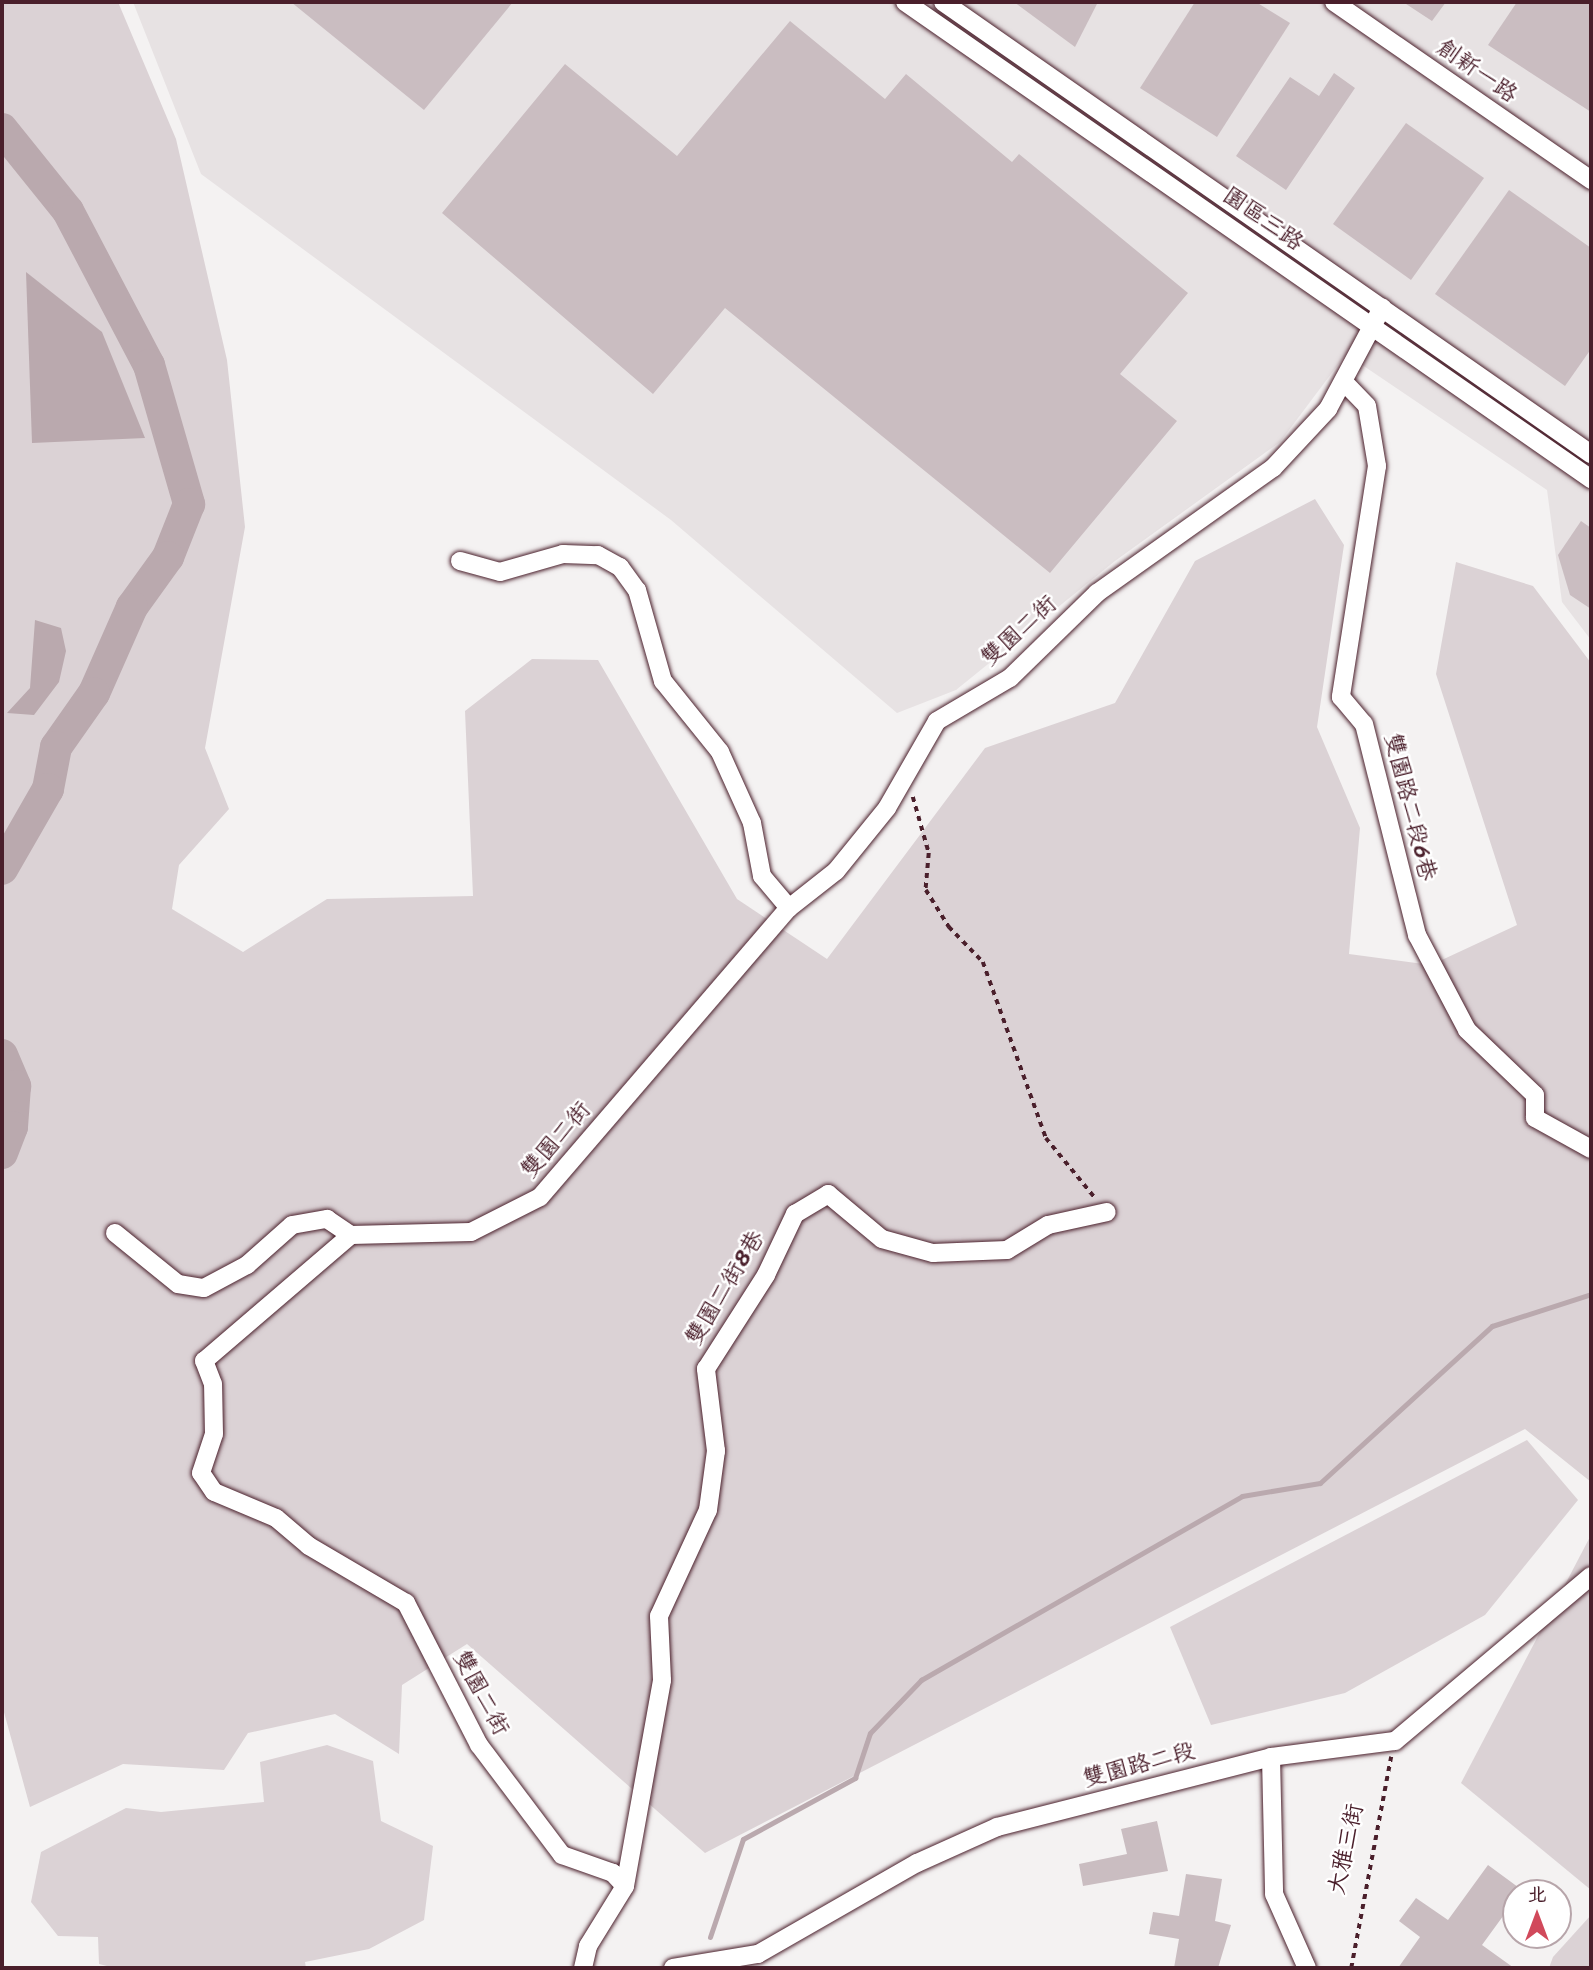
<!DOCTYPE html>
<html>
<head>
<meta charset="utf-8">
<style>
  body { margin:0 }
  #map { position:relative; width:1593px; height:1970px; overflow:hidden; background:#f4f2f2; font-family:Sriracha,"LXGW WenKai TC",sans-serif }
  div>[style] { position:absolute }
  .built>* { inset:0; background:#e7e2e3 }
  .green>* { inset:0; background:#dbd2d5 }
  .water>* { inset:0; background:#baa9ae }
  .stream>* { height:5px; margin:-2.5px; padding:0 2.5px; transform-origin:2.5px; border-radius:2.5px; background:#baa9ae }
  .river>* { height:32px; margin:-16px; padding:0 16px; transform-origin:16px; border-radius:16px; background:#baa9ae }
  .building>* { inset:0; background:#cabdc1 }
  .path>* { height:3.5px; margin-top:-1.75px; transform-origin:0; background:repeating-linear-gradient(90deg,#4a1f2b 0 5px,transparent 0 10px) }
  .roads { filter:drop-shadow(0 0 2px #4a1f2b) drop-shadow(0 0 2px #4a1f2b) }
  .minor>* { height:18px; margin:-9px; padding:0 9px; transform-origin:9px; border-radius:9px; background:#fff }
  span { translate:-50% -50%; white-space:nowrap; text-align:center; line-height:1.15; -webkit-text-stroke:5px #fff; paint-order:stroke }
  .street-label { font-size:23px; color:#4a1f2b }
  .frame { position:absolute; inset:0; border:4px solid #4a1f2b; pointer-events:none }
  .north { position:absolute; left:1502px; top:1879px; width:70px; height:70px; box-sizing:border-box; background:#fff; border:2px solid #b7a5aa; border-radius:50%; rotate:0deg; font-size:19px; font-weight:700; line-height:28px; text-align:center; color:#4a1f2b }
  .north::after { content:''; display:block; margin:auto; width:24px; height:32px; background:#d1495b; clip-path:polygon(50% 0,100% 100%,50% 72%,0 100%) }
</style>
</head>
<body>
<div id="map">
  <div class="built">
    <i style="clip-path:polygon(133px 2px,1591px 2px,1591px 640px,1562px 602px,1547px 490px,1346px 354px,1280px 442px,1115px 561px,956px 690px,897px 713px,671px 520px,201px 174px)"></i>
  </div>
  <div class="green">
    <i style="clip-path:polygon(2px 2px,118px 2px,176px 139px,227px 360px,245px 527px,205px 748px,229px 809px,179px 865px,172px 909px,243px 952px,327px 899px,473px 896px,465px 711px,532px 659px,598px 660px,737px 899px,827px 959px,985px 748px,1115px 703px,1195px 561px,1315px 499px,1344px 545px,1317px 727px,1360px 828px,1349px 954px,1431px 965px,1517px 925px,1436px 674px,1456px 562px,1533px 586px,1591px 663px,1591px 1482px,1525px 1429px,705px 1853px,467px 1644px,402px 1685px,399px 1754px,335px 1714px,248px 1733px,224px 1770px,123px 1764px,30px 1807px,2px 1705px)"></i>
    <i style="clip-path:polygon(1527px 1440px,1578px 1500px,1485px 1615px,1345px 1693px,1211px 1725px,1170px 1627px)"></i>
    <i style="clip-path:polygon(1591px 1535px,1591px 1890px,1461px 1783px)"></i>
    <i style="clip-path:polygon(327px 1745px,373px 1761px,381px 1821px,433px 1846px,424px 1920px,369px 1949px,305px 1962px,306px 1968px,115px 1968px,99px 1964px,98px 1937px,58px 1936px,31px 1902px,41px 1852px,126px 1808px,161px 1812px,264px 1802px,260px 1762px)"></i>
    <i style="clip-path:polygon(1591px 1915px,1591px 1968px,1549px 1968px,1553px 1957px)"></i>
  </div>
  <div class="water">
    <i style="clip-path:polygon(26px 272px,102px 332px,145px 438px,32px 443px)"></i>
    <i style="clip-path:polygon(35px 620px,61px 628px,66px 651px,59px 682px,34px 715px,7px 713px,30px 688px)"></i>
  </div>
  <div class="stream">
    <i style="left:710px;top:1937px;width:103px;rotate:-71.4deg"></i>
    <i style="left:743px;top:1839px;width:128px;rotate:-28.6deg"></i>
    <i style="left:855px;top:1778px;width:47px;rotate:-71.6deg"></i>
    <i style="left:870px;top:1733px;width:74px;rotate:-46.1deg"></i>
    <i style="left:921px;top:1680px;width:370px;rotate:-29.8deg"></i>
    <i style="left:1242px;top:1496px;width:79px;rotate:-9.5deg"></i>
    <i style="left:1320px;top:1483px;width:233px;rotate:-42.4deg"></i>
    <i style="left:1492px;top:1326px;width:104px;rotate:-17.9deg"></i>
  </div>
  <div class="river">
    <i style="left:2px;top:129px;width:105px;rotate:51.2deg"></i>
    <i style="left:68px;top:211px;width:174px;rotate:62.3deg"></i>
    <i style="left:149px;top:365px;width:145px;rotate:73.9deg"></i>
    <i style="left:189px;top:504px;width:57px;rotate:111.6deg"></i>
    <i style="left:168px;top:557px;width:62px;rotate:125.8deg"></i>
    <i style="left:132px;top:607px;width:94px;rotate:113.8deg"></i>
    <i style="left:94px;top:693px;width:66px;rotate:125.1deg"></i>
    <i style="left:56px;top:747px;width:43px;rotate:100.8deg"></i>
    <i style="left:48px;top:789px;width:92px;rotate:119.9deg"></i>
    <i style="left:2px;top:1055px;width:34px;rotate:67deg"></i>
    <i style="left:15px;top:1086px;width:41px;rotate:94.2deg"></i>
    <i style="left:12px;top:1127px;width:28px;rotate:111deg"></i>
  </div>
  <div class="building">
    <i style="clip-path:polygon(291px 2px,513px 2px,424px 110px)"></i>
    <i style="clip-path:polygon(1014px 2px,1098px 2px,1075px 47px)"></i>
    <i style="clip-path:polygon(1195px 2px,1256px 2px,1290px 23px,1217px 137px,1140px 88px)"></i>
    <i style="clip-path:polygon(1403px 2px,1446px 2px,1432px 21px)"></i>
    <i style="clip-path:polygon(1517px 2px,1591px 2px,1591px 112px,1488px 45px)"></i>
    <i style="clip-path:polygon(790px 21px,885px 99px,906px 74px,1012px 162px,1019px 154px,1188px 293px,1120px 374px,1177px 421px,1050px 573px,725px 308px,653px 394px,442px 213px,565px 64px,677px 156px)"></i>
    <i style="clip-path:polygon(1334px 73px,1355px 88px,1286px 190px,1236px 156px,1290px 77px,1319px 96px)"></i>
    <i style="clip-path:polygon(1406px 123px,1484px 178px,1411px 280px,1333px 224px)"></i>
    <i style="clip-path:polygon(1509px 190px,1591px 248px,1591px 349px,1565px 386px,1435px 294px)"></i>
    <i style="clip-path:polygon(1581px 521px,1591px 528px,1591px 609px,1570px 595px,1558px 555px)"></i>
    <i style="clip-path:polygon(1157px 1821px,1168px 1871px,1083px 1886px,1079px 1864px,1127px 1854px,1121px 1829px)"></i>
    <i style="clip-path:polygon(1488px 1865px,1522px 1890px,1482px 1945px,1514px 1968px,1398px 1968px,1420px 1937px,1399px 1921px,1416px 1898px,1448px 1920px)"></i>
    <i style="clip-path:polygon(1186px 1874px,1222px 1879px,1215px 1921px,1231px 1925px,1218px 1968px,1174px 1968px,1179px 1939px,1149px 1934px,1153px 1912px,1179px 1916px)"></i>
  </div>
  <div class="path">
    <i style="left:913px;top:797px;width:58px;rotate:74.1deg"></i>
    <i style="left:929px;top:853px;width:37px;rotate:95deg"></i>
    <i style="left:926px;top:890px;width:44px;rotate:58.1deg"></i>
    <i style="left:949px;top:927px;width:49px;rotate:45.8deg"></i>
    <i style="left:983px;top:962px;width:187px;rotate:70.3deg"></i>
    <i style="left:1046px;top:1138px;width:79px;rotate:50.7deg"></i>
    <i style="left:1351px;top:1968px;width:215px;rotate:-79.3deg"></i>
  </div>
  <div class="roads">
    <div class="minor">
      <i style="left:905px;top:2px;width:836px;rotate:34.81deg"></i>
      <i style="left:943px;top:2px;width:790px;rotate:34.9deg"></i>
      <i style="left:1334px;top:2px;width:313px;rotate:34.7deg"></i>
      <i style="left:1344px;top:382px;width:33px;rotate:46deg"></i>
      <i style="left:1367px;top:406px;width:61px;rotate:80.5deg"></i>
      <i style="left:1377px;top:466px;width:234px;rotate:98.9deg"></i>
      <i style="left:1341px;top:697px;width:35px;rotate:50deg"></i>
      <i style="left:1364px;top:724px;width:218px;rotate:75.9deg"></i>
      <i style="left:1417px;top:935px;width:107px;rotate:62.2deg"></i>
      <i style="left:1467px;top:1030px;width:94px;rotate:43.7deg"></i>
      <i style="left:1535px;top:1095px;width:23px;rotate:90deg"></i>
      <i style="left:1535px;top:1118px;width:64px;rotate:29deg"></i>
      <i style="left:460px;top:561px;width:41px;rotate:15.4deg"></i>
      <i style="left:500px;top:572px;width:66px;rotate:-15.9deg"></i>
      <i style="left:563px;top:554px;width:35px;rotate:2deg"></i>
      <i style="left:598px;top:555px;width:25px;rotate:29deg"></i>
      <i style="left:620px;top:567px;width:29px;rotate:54deg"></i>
      <i style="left:637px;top:590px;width:95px;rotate:74.1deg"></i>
      <i style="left:663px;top:681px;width:91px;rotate:51.2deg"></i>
      <i style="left:720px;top:752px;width:78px;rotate:65.7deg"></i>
      <i style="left:752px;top:823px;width:54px;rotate:79.3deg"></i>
      <i style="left:762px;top:876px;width:42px;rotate:49.8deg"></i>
      <i style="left:115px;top:1233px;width:81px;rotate:39deg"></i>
      <i style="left:178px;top:1284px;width:26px;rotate:9deg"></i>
      <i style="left:204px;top:1288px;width:49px;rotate:-28.1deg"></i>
      <i style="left:247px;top:1265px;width:60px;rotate:-41.6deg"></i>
      <i style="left:292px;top:1225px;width:36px;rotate:-10deg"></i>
      <i style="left:327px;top:1219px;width:29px;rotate:34deg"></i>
      <i style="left:1271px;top:1757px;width:137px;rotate:88.7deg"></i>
      <i style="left:1274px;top:1894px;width:81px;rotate:66deg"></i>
      <i style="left:625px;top:1886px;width:209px;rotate:-79.8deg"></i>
      <i style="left:662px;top:1680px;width:64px;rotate:-92.7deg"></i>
      <i style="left:659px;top:1616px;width:117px;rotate:-65.2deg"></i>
      <i style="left:708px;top:1510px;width:60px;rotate:-82.3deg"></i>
      <i style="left:716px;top:1451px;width:83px;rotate:-97deg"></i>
      <i style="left:706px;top:1369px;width:112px;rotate:-57.4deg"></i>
      <i style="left:766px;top:1275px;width:68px;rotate:-64.6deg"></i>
      <i style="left:795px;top:1214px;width:39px;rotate:-31deg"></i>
      <i style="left:828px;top:1194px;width:70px;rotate:39.8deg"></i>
      <i style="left:882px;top:1239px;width:53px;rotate:15.4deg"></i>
      <i style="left:933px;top:1253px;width:74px;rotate:-2.3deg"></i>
      <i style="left:1007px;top:1250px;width:48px;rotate:-31.4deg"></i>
      <i style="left:1048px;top:1225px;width:60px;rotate:-12.4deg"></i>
      <i style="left:583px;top:1968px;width:23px;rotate:-77deg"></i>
      <i style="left:588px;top:1946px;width:70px;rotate:-58.3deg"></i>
      <i style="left:625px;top:1886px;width:18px;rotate:-133deg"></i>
      <i style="left:613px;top:1873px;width:54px;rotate:-160.6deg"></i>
      <i style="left:562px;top:1855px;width:138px;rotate:-127deg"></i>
      <i style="left:479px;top:1745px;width:160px;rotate:-117.2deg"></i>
      <i style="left:406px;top:1603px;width:113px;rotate:-149.6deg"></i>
      <i style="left:309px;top:1546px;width:43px;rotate:-139.7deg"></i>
      <i style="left:276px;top:1518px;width:67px;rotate:-157.2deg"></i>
      <i style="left:214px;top:1492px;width:23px;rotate:-124deg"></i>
      <i style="left:201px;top:1473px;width:41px;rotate:-71.6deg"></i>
      <i style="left:214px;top:1434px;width:50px;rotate:-91.1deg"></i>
      <i style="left:213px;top:1384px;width:25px;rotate:-111deg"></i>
      <i style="left:204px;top:1361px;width:194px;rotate:-40.6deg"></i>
      <i style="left:351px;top:1235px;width:120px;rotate:-1.4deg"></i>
      <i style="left:471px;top:1232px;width:77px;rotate:-26.9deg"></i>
      <i style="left:540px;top:1197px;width:381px;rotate:-49.3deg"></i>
      <i style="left:789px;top:908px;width:60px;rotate:-38.2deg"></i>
      <i style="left:836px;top:871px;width:81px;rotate:-51deg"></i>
      <i style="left:887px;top:808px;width:100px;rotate:-60.1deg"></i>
      <i style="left:937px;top:721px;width:85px;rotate:-30.5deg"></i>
      <i style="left:1010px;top:678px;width:122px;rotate:-44.3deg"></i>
      <i style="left:1097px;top:593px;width:216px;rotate:-35.4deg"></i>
      <i style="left:1273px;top:468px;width:81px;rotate:-47deg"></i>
      <i style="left:1328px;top:409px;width:115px;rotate:-61.9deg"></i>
      <i style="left:673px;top:1968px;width:86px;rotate:-9.4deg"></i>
      <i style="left:758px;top:1954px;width:183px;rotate:-29.8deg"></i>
      <i style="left:917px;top:1863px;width:88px;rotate:-24.2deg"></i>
      <i style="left:997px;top:1827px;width:283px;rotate:-14.3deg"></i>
      <i style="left:1271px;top:1757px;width:125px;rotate:-7.4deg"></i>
      <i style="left:1395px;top:1741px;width:256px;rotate:-40.1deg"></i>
    </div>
  </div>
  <div class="street-label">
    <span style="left:1477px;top:71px;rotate:35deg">創新一路</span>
    <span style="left:1263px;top:219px;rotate:35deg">園區三路</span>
    <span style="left:1019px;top:631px;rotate:-42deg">雙園二街</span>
    <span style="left:1410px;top:807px;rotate:76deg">雙園路二段6巷</span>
    <span style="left:556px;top:1140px;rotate:-49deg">雙園二街</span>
    <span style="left:725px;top:1288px;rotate:-59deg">雙園二街8巷</span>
    <span style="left:481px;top:1693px;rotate:62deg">雙園二街</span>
    <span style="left:1139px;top:1765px;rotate:-15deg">雙園路二段</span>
    <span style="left:1346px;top:1849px;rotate:-78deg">大雅三街</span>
  </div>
  <div class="frame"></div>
  <div class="north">北</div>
</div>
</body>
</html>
